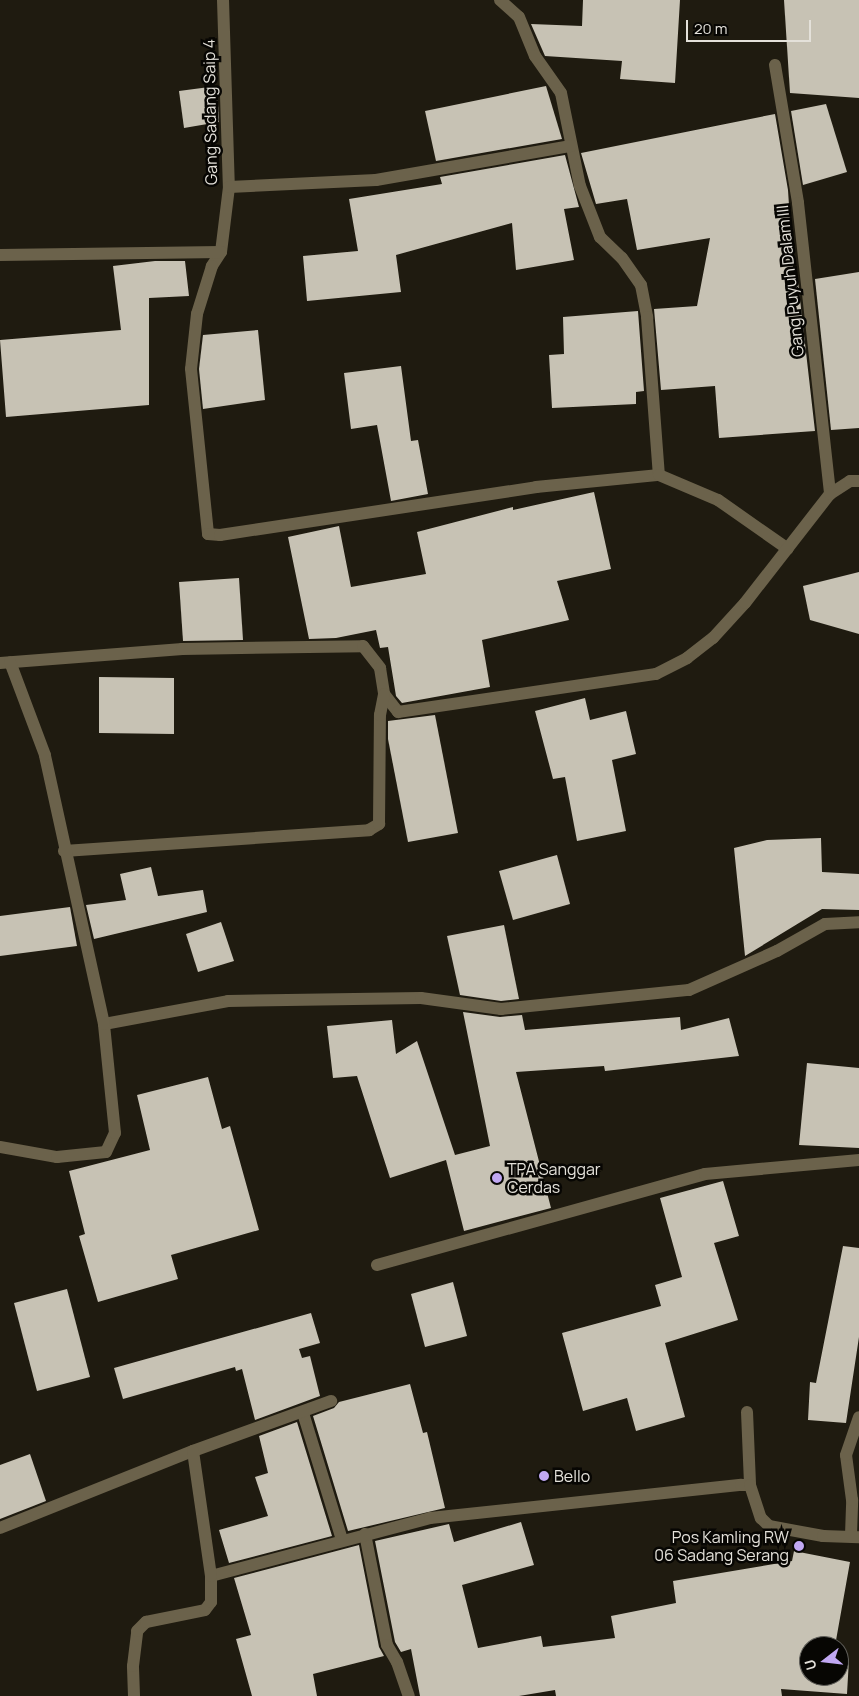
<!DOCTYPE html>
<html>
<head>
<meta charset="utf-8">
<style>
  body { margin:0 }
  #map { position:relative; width:859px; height:1696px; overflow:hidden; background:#1f1b10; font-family:Manrope,sans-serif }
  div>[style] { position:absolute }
  .building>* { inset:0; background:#c7c2b4 }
  .minor>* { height:12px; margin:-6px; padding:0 6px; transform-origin:6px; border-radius:6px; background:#6b624b }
  .dots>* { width:14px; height:14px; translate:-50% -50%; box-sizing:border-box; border:2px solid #070603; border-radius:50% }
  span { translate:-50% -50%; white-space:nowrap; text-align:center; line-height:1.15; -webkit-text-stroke:5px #070603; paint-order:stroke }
  .street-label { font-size:16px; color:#e4e1da }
  .poi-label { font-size:16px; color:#e4e1da }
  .left { translate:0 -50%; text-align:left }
  .right { translate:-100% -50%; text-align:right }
  .north { position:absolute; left:799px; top:1636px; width:50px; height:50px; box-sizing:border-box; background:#070603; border:1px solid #5f5e59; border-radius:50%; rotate:254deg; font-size:14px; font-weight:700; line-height:20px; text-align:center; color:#e4e1da }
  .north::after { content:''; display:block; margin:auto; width:18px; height:22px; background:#c1a8f3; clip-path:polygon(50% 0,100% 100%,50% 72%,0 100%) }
  .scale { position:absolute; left:686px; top:20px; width:125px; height:22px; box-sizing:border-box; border:2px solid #e4e1da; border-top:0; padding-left:6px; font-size:15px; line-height:18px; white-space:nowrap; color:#e4e1da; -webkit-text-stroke:4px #070603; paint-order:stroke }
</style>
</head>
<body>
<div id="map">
  <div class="building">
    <i style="clip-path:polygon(583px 0,680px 0,675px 83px,620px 79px,622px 61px,545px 56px,531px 24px,582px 26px)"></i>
    <i style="clip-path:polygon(784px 0,859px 0,859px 98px,790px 93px)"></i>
    <i style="clip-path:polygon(217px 86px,219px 122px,184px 128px,179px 91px)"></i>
    <i style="clip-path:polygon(546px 86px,562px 139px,436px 161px,425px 111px)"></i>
    <i style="clip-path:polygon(826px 104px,847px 172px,803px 185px,791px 111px)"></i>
    <i style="clip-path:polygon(775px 114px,788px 190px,794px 282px,798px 282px,815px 431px,719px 438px,715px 386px,661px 390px,654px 309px,697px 306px,710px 238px,637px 250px,627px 199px,596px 204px,581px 153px)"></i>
    <i style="clip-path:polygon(565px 155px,579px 207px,564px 209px,574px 260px,516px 270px,512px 223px,396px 255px,401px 292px,307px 301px,303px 256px,358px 251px,349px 199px,442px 184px,440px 177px)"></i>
    <i style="clip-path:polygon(155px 261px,185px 261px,189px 296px,149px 298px,149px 405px,6px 417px,0 340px,121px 330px,113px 266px)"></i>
    <i style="clip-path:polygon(859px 272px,859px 428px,831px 430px,815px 279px)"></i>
    <i style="clip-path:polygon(638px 311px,644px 391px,636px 392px,636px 404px,552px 408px,549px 355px,564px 354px,563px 317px)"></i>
    <i style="clip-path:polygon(258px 330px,265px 400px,203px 409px,199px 369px,203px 335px)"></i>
    <i style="clip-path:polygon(401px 366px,411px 441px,418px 440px,428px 494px,391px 501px,377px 425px,351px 429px,344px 373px)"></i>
    <i style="clip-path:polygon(594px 492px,611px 569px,557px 581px,569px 620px,482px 640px,490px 687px,402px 703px,396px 696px,388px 647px,380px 648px,376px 630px,336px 638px,309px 639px,288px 537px,339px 526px,351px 587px,426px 574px,417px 532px,513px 507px,513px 510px)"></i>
    <i style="clip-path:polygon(859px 572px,859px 634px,810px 620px,803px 586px)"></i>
    <i style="clip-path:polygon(239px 578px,243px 640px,183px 641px,179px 582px)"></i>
    <i style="clip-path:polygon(99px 677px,174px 678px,174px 734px,99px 733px)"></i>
    <i style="clip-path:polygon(585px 698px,590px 720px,626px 711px,636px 754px,612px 760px,626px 831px,577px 841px,565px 777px,553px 779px,535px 711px)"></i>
    <i style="clip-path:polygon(435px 715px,458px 833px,408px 842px,388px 739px,388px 721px)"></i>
    <i style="clip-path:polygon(821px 838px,822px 872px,859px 874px,859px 910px,822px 909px,745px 956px,734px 848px,767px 840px)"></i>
    <i style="clip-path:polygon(557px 855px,570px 904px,513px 920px,499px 871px)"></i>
    <i style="clip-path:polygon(151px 867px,158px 896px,203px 890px,207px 912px,94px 939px,86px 905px,126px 900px,120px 874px)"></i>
    <i style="clip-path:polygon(70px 907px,77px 946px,0 956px,0 916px)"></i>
    <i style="clip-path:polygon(221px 922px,234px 961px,198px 972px,186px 934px)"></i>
    <i style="clip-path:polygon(504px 925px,519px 999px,501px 1001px,460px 995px,447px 936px)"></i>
    <i style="clip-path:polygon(463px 1012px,500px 1017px,522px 1015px,525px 1030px,680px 1017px,681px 1030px,729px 1018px,739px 1056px,605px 1071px,604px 1066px,516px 1072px,551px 1208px,464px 1231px,446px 1160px,390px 1178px,357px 1076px,333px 1078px,327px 1026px,392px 1020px,396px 1054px,417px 1041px,455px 1155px,490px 1146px)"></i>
    <i style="clip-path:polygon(807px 1063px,859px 1068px,859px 1148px,799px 1145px)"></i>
    <i style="clip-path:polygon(208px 1077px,222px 1129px,230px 1126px,259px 1230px,171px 1255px,178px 1279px,98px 1302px,79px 1236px,85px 1234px,69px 1171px,150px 1150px,137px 1095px)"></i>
    <i style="clip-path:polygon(723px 1181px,739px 1236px,714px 1243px,738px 1320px,665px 1343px,685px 1417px,636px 1431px,627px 1398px,583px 1411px,562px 1333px,661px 1306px,655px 1285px,682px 1277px,660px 1198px)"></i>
    <i style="clip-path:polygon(843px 1246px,859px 1248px,859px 1337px,846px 1423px,808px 1420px,810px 1382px,816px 1383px)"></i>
    <i style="clip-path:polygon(453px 1282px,467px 1336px,425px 1347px,411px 1294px)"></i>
    <i style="clip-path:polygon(67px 1289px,90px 1377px,37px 1391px,14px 1303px)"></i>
    <i style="clip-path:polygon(311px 1313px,320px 1343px,299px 1349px,302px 1358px,310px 1356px,320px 1396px,255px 1420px,242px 1369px,236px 1371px,235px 1367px,123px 1399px,114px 1368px)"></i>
    <i style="clip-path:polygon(410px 1384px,423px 1433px,427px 1432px,445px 1508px,348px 1531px,313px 1416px,334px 1408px,339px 1402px)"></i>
    <i style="clip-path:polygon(297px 1422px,332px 1536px,229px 1563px,219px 1530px,268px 1516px,255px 1477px,268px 1473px,259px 1436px)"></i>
    <i style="clip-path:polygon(30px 1454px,46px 1501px,0 1519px,0 1465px)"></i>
    <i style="clip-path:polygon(521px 1522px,534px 1565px,462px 1585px,478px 1648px,541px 1636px,543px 1647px,615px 1638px,611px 1616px,676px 1603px,673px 1581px,792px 1561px,794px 1551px,850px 1562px,835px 1646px,809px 1646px,809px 1676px,839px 1676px,839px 1658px,849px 1659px,847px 1694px,781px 1689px,782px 1696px,556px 1696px,555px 1690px,519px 1696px,420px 1696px,411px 1649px,401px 1652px,395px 1642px,375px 1541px,449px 1524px,454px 1542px)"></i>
    <i style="clip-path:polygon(359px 1545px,379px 1647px,384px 1656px,313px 1674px,317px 1696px,252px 1696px,236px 1639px,251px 1635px,234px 1578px)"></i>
  </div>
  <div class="minor">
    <i style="left:223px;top:0;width:187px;rotate:88.2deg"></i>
    <i style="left:229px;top:187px;width:65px;rotate:97deg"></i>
    <i style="left:221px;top:252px;width:17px;rotate:123deg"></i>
    <i style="left:212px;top:266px;width:50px;rotate:107.4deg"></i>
    <i style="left:197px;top:314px;width:55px;rotate:96.2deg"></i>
    <i style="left:191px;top:369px;width:166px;rotate:84.1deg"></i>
    <i style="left:208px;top:534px;width:12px;rotate:5deg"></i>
    <i style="left:220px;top:535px;width:320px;rotate:-8.6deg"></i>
    <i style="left:536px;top:487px;width:124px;rotate:-5.6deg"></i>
    <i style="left:500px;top:0;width:25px;rotate:42deg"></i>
    <i style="left:519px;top:17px;width:42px;rotate:67.7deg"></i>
    <i style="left:535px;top:56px;width:45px;rotate:54.9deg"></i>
    <i style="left:561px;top:93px;width:95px;rotate:78.5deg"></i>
    <i style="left:580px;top:186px;width:55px;rotate:68.6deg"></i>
    <i style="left:600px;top:237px;width:30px;rotate:44deg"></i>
    <i style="left:622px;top:258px;width:33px;rotate:55deg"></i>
    <i style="left:641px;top:285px;width:33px;rotate:79deg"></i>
    <i style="left:647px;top:317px;width:158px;rotate:85.7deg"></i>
    <i style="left:659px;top:475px;width:64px;rotate:23deg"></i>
    <i style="left:718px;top:500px;width:85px;rotate:35deg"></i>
    <i style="left:775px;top:65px;width:140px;rotate:80.5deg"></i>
    <i style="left:798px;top:203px;width:293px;rotate:83.7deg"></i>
    <i style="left:229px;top:187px;width:147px;rotate:-2.7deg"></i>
    <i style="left:376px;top:180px;width:198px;rotate:-9.9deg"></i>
    <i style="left:0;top:255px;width:221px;rotate:-0.8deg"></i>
    <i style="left:0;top:663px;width:183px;rotate:-4.4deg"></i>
    <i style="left:182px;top:649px;width:181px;rotate:-0.9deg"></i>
    <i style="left:363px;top:646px;width:28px;rotate:52deg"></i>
    <i style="left:380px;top:668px;width:26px;rotate:81deg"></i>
    <i style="left:384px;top:694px;width:23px;rotate:52deg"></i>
    <i style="left:398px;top:712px;width:261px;rotate:-8.4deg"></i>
    <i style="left:656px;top:674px;width:35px;rotate:-27deg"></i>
    <i style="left:687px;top:658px;width:33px;rotate:-38deg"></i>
    <i style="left:713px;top:638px;width:47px;rotate:-47.6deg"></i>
    <i style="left:745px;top:603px;width:138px;rotate:-52.1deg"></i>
    <i style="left:830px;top:494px;width:24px;rotate:-33deg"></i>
    <i style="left:850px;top:481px;width:9px"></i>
    <i style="left:64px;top:851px;width:306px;rotate:-3.9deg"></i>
    <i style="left:369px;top:830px;width:12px;rotate:-31deg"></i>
    <i style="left:379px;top:824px;width:109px;rotate:-89.5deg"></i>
    <i style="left:380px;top:715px;width:21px;rotate:-79deg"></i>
    <i style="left:104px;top:1024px;width:126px;rotate:-10.5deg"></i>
    <i style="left:228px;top:1001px;width:193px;rotate:-0.9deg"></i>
    <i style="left:421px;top:998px;width:81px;rotate:7.8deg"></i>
    <i style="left:501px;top:1009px;width:189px;rotate:-5.8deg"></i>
    <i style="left:689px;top:990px;width:96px;rotate:-23.9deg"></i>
    <i style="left:777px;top:951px;width:55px;rotate:-29.4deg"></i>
    <i style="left:825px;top:924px;width:34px;rotate:-3deg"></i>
    <i style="left:0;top:1147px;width:58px;rotate:10deg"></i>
    <i style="left:57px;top:1157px;width:49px;rotate:-5.8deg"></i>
    <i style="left:106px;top:1152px;width:21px;rotate:-65deg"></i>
    <i style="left:115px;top:1133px;width:110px;rotate:-95.8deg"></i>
    <i style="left:104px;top:1024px;width:275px;rotate:-102.4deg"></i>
    <i style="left:45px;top:755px;width:99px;rotate:-110.6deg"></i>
    <i style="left:377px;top:1265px;width:340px;rotate:-15.5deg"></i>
    <i style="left:705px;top:1174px;width:155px;rotate:-5.2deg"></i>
    <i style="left:747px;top:1412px;width:73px;rotate:87.6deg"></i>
    <i style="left:303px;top:1413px;width:133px;rotate:72.9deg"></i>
    <i style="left:0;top:1528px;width:208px;rotate:-21.8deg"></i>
    <i style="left:193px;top:1451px;width:147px;rotate:-19.9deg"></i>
    <i style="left:365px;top:1534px;width:113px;rotate:78.8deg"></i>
    <i style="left:387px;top:1645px;width:20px;rotate:60deg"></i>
    <i style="left:397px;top:1662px;width:36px;rotate:71deg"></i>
    <i style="left:851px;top:1535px;width:35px;rotate:-88deg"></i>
    <i style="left:852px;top:1500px;width:45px;rotate:-97.6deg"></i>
    <i style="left:846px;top:1455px;width:40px;rotate:-71.1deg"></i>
    <i style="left:211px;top:1576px;width:227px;rotate:-14.8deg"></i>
    <i style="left:430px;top:1518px;width:313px;rotate:-6.1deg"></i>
    <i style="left:741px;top:1485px;width:9px"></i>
    <i style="left:750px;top:1485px;width:35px;rotate:72deg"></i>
    <i style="left:761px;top:1518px;width:11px;rotate:45deg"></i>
    <i style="left:769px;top:1526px;width:55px;rotate:10.5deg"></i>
    <i style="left:823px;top:1536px;width:36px;rotate:2deg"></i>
    <i style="left:134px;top:1696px;width:30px;rotate:-92deg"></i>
    <i style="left:133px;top:1666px;width:35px;rotate:-83deg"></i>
    <i style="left:137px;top:1631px;width:13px;rotate:-45deg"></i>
    <i style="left:146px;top:1622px;width:60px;rotate:-11.5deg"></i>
    <i style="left:205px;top:1610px;width:10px;rotate:-53deg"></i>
    <i style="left:211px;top:1602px;width:26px;rotate:-90deg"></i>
    <i style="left:211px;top:1576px;width:126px;rotate:-98.2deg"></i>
  </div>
  <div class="dots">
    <i style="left:497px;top:1178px;background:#c1a8f3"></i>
    <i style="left:544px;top:1476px;background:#c1a8f3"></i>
    <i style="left:799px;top:1546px;background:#c1a8f3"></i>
  </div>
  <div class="street-label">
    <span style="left:210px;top:112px;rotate:-91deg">Gang Sadang Saip 4</span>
    <span style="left:790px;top:281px;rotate:-96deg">Gang Puyuh Dalam III</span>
  </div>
  <div class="poi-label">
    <span class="left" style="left:507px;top:1178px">TPA Sanggar<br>Cerdas</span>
    <span class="left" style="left:554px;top:1476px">Bello</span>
    <span class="right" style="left:789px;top:1546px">Pos Kamling RW<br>06 Sadang Serang</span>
  </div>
  <div class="north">U</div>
  <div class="scale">20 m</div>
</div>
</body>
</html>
